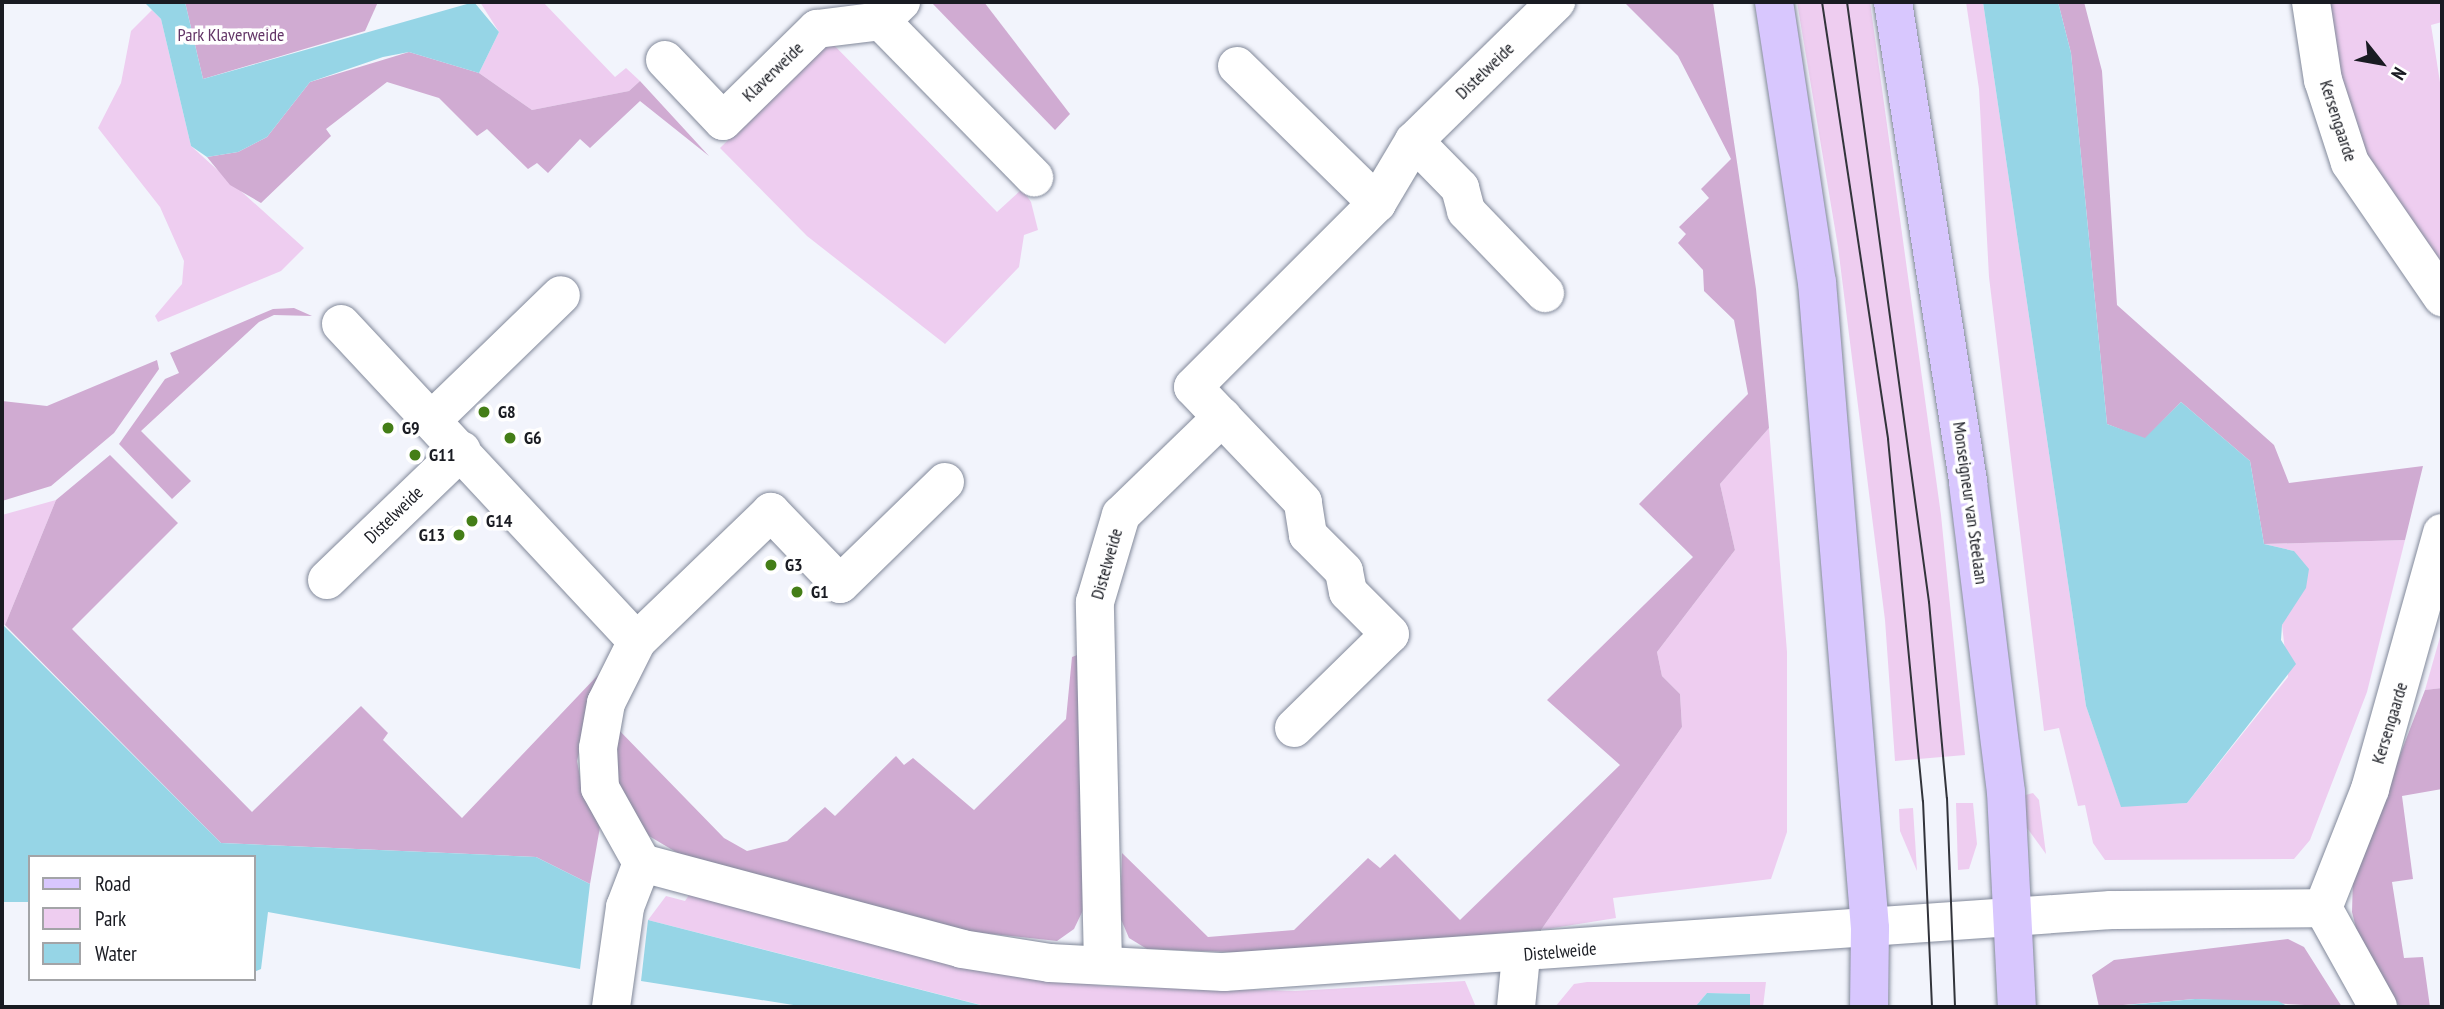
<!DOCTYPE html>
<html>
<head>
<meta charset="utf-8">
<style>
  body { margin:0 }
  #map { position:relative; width:2444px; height:1009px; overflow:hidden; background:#f2f4fc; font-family:"PT Sans Narrow",sans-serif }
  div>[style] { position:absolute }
  .green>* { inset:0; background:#eecdf0 }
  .forest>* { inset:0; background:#d0abd2 }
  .water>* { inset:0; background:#96d5e6 }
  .roads { filter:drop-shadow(0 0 2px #82899a) drop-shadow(0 0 2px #82899a) }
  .minor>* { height:38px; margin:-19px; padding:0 19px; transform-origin:19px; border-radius:19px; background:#fff }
  .major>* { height:38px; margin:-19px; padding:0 19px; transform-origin:19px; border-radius:19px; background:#d8c7fe }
  .tram>* { height:2px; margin:-1px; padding:0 1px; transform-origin:1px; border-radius:1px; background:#32343b }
  .dots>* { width:19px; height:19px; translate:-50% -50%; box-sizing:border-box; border:4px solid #fff; border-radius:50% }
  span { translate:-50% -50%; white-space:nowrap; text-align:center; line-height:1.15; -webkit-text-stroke:7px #fff; paint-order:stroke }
  .park-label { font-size:18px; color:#633567 }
  .street-label { font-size:18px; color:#191b22 }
  .poi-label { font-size:18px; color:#191b22; font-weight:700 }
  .left { translate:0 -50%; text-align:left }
  .right { translate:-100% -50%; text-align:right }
  .frame { position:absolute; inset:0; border:4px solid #191b22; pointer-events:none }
  .legend { position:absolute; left:28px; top:855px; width:228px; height:126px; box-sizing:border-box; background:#fff; border:2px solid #a3a4a7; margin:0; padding:9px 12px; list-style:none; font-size:21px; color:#191b22 }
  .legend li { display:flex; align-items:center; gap:14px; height:35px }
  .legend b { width:35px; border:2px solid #a3a4a7 }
  .north { position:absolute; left:2346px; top:28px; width:70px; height:70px; -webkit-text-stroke:5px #fff; paint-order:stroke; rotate:121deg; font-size:19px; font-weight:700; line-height:28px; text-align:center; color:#191b22 }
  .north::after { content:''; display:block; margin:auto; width:24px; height:32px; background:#191b22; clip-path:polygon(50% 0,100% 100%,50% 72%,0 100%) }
</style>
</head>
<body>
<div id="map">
  <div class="green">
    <i style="clip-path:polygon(480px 2px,543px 2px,615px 77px,626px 68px,640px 81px,629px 91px,532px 110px,479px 73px,499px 32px)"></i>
    <i style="clip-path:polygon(1797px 2px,1870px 2px,1941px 515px,1965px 755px,1895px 761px,1885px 620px,1838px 247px)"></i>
    <i style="clip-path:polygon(1966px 2px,1983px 2px,2086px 706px,2121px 806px,2187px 803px,2288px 677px,2282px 625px,2289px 612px,2294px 551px,2264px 544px,2405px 540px,2367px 692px,2310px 840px,2294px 859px,2105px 860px,2093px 843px,2085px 805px,2078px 806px,2059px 728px,2044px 731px,1989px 277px,1979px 89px)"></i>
    <i style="clip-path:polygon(2330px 2px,2442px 2px,2442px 22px,2431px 25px,2442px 95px,2442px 267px,2366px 156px,2344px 98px)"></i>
    <i style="clip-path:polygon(152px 10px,161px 19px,191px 146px,304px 248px,281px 271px,158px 322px,155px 316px,182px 284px,184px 261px,160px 207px,98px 128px,121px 83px,131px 31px)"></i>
    <i style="clip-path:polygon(829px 40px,997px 212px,1022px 189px,1031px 202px,1038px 230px,1024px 235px,1019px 267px,945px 344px,807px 236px,720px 148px)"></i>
    <i style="clip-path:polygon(1769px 428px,1787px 652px,1787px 832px,1771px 879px,1613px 898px,1616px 918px,1541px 930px,1682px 727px,1680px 694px,1662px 676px,1657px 652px,1735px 550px,1720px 484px)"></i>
    <i style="clip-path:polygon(56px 500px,5px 625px,2px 624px,2px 515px)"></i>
    <i style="clip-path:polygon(2442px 630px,2442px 688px,2425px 690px)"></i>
    <i style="clip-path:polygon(2033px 793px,2039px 800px,2046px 854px,2027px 828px,2018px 797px)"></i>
    <i style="clip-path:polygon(1956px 803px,1973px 803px,1977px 844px,1969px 869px,1958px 870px)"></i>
    <i style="clip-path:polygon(1913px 808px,1917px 871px,1900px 831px,1899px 809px)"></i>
    <i style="clip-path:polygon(691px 892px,997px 969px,1104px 986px,1295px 991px,1465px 981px,1476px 1007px,989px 1007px,648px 920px,666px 896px,685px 901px)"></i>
    <i style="clip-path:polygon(1587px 982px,1766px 982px,1763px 1007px,1739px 1007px,1750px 1005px,1749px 994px,1707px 993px,1695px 1007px,1555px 1007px,1574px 984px)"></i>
  </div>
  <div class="forest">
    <i style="clip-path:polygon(185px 2px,378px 2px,365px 31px,203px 79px)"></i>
    <i style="clip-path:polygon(931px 2px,984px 2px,1070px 114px,1055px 130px)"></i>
    <i style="clip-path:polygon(1624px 2px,1713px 2px,1756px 289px,1769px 428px,1720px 484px,1735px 550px,1657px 652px,1662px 676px,1680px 694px,1682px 727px,1541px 930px,1258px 953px,1147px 949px,1129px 938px,1120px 917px,1122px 853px,1208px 937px,1294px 930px,1368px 858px,1380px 868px,1395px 854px,1460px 920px,1620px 765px,1547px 700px,1693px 557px,1639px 504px,1748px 394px,1734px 320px,1704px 291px,1703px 270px,1678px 243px,1686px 234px,1679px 227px,1709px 198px,1701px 189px,1731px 159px,1678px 56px)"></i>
    <i style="clip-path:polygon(2058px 2px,2084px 2px,2102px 71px,2117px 305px,2274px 445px,2289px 483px,2423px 466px,2405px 540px,2264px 544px,2250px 461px,2181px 402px,2145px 439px,2107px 424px,2071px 53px)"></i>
    <i style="clip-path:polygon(409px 52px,479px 73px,532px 110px,629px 91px,640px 81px,709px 156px,640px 101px,590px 148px,580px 139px,548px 173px,537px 163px,528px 169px,487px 129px,477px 136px,439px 98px,387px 82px,326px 129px,331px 136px,261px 203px,230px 185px,207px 157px,238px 152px,267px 137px,310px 82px)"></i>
    <i style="clip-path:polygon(294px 308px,312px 316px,274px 315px,259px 322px,141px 431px,191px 481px,172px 499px,119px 444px,165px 379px,179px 373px,170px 353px,273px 309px)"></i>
    <i style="clip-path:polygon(157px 360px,159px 369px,114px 433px,51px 486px,2px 501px,2px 401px,47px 406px)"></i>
    <i style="clip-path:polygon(110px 455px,178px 523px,72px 629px,252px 812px,361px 706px,388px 733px,383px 740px,462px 818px,598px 675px,577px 761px,584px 797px,600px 827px,590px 884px,536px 857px,221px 843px,5px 625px,56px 500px)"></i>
    <i style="clip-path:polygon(1080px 654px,1084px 908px,1074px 929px,1057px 941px,955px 930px,681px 855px,649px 836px,618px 794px,613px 724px,724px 838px,747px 851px,787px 841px,825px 807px,835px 816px,896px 756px,904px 765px,913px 758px,974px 810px,1066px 719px,1072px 657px)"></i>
    <i style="clip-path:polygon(2442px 688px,2442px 789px,2402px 796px,2413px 879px,2392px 882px,2404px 958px,2423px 957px,2430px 1007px,2400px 1007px,2361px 948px,2352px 912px,2353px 877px,2425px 690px)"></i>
    <i style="clip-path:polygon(2288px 939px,2304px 947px,2342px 1007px,2195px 999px,2099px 1007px,2092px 975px,2114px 960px)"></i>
  </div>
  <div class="water">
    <i style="clip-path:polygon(144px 2px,185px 2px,203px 79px,474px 2px,499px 32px,479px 73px,409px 52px,383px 57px,310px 82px,267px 137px,238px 152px,207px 157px,191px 146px,161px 19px)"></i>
    <i style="clip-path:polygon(1983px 2px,2058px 2px,2071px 53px,2107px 424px,2145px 438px,2181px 402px,2250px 461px,2264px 544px,2294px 551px,2309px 569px,2306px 588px,2282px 625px,2281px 640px,2296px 664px,2187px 803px,2121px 807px,2086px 706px)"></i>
    <i style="clip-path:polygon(2px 624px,221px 843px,536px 857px,590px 884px,580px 969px,268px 912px,261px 969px,254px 972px,254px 857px,30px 857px,30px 902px,2px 902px)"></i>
    <i style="clip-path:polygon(648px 920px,988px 1007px,989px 1007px,806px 1007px,641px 981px)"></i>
    <i style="clip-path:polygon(1707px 993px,1750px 994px,1750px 1005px,1695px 1007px)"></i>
    <i style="clip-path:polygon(2195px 999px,2278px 1001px,2289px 1007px,2105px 1007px)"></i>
  </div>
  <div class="roads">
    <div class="minor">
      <i style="left:2311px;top:2px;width:79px;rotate:81.3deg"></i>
      <i style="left:2323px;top:80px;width:87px;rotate:72deg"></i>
      <i style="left:2350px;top:163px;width:163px;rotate:55.5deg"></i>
      <i style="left:881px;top:21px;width:219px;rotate:45.6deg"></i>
      <i style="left:665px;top:60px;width:84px;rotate:46.4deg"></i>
      <i style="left:723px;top:121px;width:132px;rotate:-44.4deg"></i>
      <i style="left:817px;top:29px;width:64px;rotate:-7.1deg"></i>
      <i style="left:881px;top:21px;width:28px;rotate:-44deg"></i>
      <i style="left:1237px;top:66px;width:196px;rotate:44.4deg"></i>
      <i style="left:1414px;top:141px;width:66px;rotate:45.6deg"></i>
      <i style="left:1460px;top:188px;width:24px;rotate:75deg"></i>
      <i style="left:1466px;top:211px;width:114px;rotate:46.1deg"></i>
      <i style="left:341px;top:324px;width:434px;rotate:47deg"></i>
      <i style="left:433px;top:419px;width:178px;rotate:-44.1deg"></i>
      <i style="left:945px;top:482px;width:146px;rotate:135.8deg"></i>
      <i style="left:840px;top:584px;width:100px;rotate:-133.8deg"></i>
      <i style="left:771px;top:512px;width:186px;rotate:136.1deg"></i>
      <i style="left:637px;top:641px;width:69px;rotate:116.6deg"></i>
      <i style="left:606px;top:703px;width:46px;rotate:100.1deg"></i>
      <i style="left:598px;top:748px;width:40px;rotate:87.1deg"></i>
      <i style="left:600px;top:788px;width:86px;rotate:60.8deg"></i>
      <i style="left:642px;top:863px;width:331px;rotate:15deg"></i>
      <i style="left:962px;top:949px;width:89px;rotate:9deg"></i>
      <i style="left:1050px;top:963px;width:174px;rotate:3deg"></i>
      <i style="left:1224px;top:972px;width:889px;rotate:-4deg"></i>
      <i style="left:2111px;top:910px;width:212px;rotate:-0.5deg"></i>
      <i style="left:2323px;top:908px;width:128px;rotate:-68.4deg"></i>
      <i style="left:2370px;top:789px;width:266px;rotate:-74.3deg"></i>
      <i style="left:327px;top:580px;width:187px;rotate:-43.9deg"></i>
      <i style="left:1294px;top:728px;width:134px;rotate:-44.4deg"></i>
      <i style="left:1390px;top:634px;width:59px;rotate:-135deg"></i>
      <i style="left:1348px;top:592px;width:21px;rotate:-101deg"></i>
      <i style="left:1344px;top:571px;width:51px;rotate:-135deg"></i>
      <i style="left:1308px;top:535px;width:33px;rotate:-99deg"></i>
      <i style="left:1303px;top:502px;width:159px;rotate:-133.7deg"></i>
      <i style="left:1193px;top:387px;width:260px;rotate:-45deg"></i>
      <i style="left:1377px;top:203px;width:72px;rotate:-59.2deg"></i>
      <i style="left:1414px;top:141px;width:199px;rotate:-44.4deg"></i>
      <i style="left:2323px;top:908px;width:113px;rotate:60.9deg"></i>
      <i style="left:1103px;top:964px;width:362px;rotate:-91.3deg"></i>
      <i style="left:1095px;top:602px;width:91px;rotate:-73.4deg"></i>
      <i style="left:1121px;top:515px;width:141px;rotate:-44.1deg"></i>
      <i style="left:611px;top:1007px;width:101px;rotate:-82deg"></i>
      <i style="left:625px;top:907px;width:47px;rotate:-68.9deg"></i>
      <i style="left:1516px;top:1007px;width:51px;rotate:-84.4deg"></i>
    </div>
    <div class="major">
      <i style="left:1774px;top:2px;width:283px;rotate:81.3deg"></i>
      <i style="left:1817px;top:282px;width:648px;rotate:85.31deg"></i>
      <i style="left:1870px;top:928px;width:79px;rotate:90.7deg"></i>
      <i style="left:1893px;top:2px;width:487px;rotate:81.1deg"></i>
      <i style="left:1968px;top:483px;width:311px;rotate:83deg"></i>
      <i style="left:2006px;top:792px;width:215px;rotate:87.1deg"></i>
    </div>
  </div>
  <div class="tram">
    <i style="left:1822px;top:2px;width:442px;rotate:81.4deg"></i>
    <i style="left:1888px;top:439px;width:364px;rotate:84.5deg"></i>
    <i style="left:1923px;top:801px;width:206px;rotate:87.5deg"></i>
    <i style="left:1847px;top:2px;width:606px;rotate:82.22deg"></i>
    <i style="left:1929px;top:602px;width:197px;rotate:84.8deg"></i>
    <i style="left:1947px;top:798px;width:209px;rotate:87.8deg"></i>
  </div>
  <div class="dots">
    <i style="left:484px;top:412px;background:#447e17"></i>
    <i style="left:388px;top:428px;background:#447e17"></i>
    <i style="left:510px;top:438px;background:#447e17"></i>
    <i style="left:415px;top:455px;background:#447e17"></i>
    <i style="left:472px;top:521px;background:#447e17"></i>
    <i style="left:459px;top:535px;background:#447e17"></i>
    <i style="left:771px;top:565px;background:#447e17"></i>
    <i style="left:797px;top:592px;background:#447e17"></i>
  </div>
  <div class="park-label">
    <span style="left:231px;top:35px">Park Klaverweide</span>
  </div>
  <div class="street-label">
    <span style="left:1485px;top:71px;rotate:-44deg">Distelweide</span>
    <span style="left:773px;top:72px;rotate:-44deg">Klaverweide</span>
    <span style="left:2338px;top:121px;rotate:72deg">Kersengaarde</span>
    <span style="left:1970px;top:503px;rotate:82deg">Monseigneur van Steelaan</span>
    <span style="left:394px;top:515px;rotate:-44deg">Distelweide</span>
    <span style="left:1107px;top:564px;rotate:-74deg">Distelweide</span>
    <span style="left:2390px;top:723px;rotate:-73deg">Kersengaarde</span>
    <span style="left:1560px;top:952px;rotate:-5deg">Distelweide</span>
  </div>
  <div class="poi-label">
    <span class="left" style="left:498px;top:412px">G8</span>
    <span class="left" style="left:402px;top:428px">G9</span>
    <span class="left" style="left:524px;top:438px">G6</span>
    <span class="left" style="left:429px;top:455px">G11</span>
    <span class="left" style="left:486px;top:521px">G14</span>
    <span class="right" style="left:445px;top:535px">G13</span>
    <span class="left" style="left:785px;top:565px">G3</span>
    <span class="left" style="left:811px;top:592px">G1</span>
  </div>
  <div class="frame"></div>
  <ul class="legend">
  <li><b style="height:9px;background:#d8c7fe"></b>Road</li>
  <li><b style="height:19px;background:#eecdf0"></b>Park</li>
  <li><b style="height:19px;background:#96d5e6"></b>Water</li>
  </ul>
  <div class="north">N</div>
</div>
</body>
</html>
